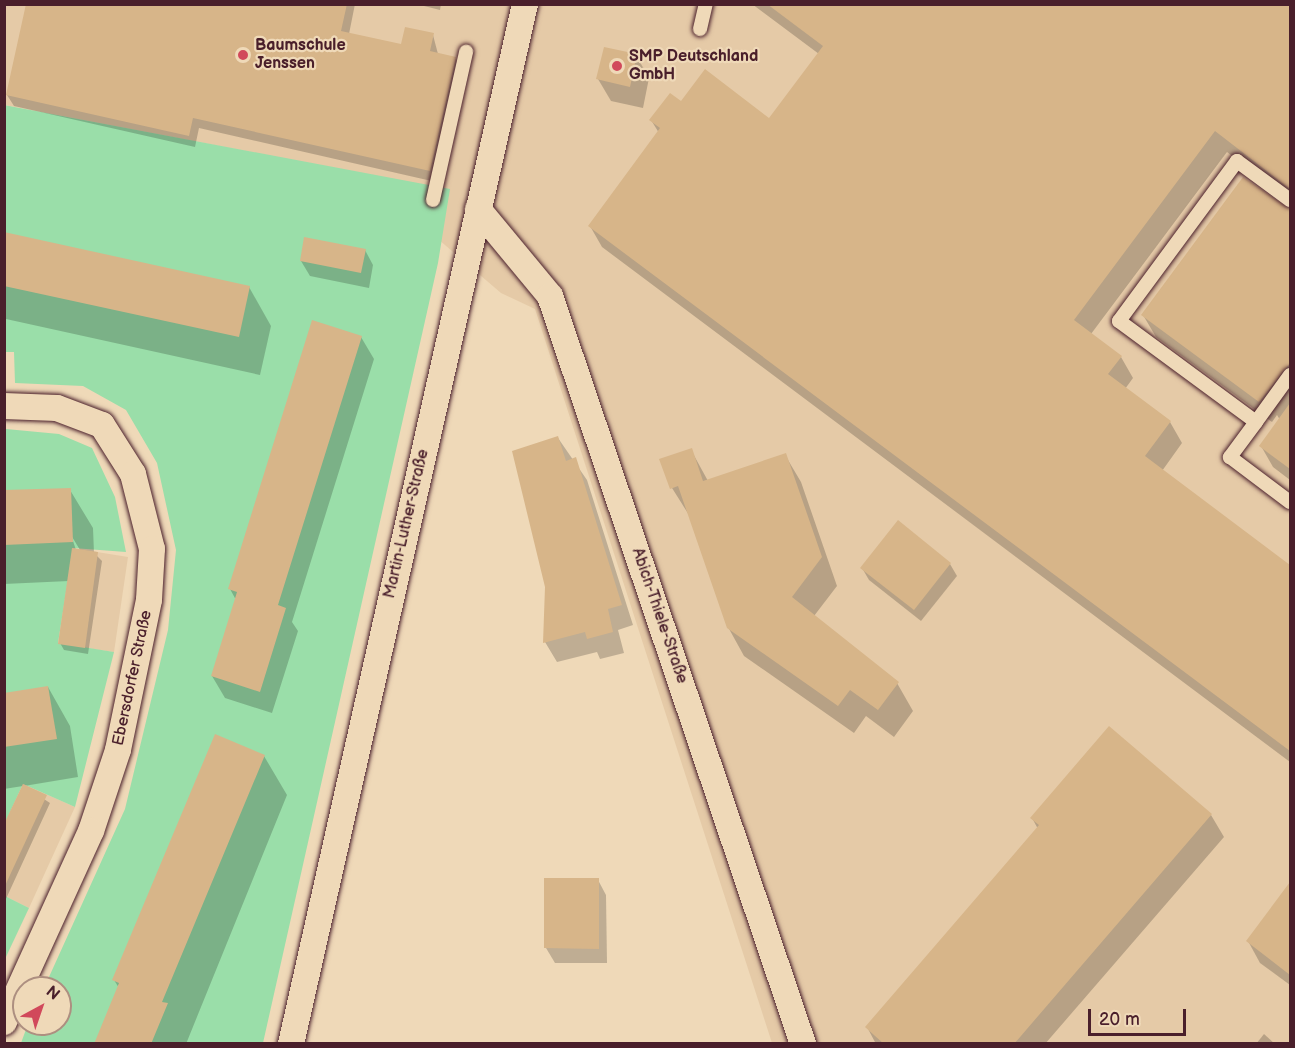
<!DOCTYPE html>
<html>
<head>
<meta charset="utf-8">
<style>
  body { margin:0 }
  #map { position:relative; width:1295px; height:1048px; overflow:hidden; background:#efd9b8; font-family:"Balsamiq Sans",sans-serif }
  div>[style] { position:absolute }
  .built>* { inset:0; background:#e5caa7 }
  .green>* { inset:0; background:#9adea9 }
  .shadow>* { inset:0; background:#0003 }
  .building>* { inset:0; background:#d7b589 }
  .roads { filter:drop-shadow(0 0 2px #4a1f2b) drop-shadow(0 0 2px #4a1f2b) }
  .service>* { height:14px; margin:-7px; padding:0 7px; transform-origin:7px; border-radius:7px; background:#efd9b8 }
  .minor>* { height:26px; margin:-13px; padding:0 13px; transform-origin:13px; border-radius:13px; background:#efd9b8 }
  .dots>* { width:16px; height:16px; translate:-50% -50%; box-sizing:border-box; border:3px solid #efd9b8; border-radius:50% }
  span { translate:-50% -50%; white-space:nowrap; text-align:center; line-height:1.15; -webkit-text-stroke:4.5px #efd9b8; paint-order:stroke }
  .poi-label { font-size:16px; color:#4a1f2b; font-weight:700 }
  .left { translate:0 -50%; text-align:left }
  .street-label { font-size:16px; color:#4a1f2b }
  .frame { position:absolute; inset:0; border:6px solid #4a1f2b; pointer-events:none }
  .north { position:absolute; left:12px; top:976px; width:60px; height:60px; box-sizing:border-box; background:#efd9b8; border:2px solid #ad8f80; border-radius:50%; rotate:40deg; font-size:16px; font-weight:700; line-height:24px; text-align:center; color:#4a1f2b }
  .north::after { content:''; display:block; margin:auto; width:21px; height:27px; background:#d1495b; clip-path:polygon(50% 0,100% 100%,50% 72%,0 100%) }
  .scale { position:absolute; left:1088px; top:1009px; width:98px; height:27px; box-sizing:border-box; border:3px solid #4a1f2b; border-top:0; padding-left:8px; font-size:18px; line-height:21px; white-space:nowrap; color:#4a1f2b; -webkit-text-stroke:4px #efd9b8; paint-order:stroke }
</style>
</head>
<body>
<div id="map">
  <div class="built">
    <i style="clip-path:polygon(4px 5px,1290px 5px,1290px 1043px,772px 1043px,535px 309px,501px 293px,438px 239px,449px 190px,5px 105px)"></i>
    <i style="clip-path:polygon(72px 548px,128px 557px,114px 652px,58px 644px)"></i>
    <i style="clip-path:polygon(23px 784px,75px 807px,29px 908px,5px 896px,5px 823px)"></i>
  </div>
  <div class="green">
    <i style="clip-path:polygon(4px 105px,450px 189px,438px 263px,263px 1043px,21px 1043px,28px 1024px,60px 1024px,60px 988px,44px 988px,125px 809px,168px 630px,176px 550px,157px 463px,126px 410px,83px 386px,15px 383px,14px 352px,4px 352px)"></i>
    <i style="clip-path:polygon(6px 429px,59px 434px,92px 448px,115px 497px,126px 552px,73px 548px,58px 643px,114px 652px,75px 807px,23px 784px,5px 823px)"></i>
    <i style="clip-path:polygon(5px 896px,29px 908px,5px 959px)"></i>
  </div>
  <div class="shadow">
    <i style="clip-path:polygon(27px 4px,355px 4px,349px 34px,402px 46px,433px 35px,438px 54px,455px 58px,461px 69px,436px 182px,199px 128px,195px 147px,14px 106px,7px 95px)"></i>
    <i style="clip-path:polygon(416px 4px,441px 4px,440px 10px)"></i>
    <i style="clip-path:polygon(752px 4px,1290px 4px,1290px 200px,1227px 152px,1091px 334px,1121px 357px,1133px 378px,1125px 389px,1170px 422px,1182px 443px,1162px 471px,1290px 567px,1290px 762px,602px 247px,590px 226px,659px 133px,651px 120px,681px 103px,769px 120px,819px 54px)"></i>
    <i style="clip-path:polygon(636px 55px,649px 78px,643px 108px,611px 101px,598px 79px)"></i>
    <i style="clip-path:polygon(1290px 208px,1290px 480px,1273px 467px,1261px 446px,1280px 420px,1277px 415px,1272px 422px,1156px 337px,1143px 315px)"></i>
    <i style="clip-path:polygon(4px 234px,249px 287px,271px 326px,260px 375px,6px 319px)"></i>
    <i style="clip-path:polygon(365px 250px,373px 265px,369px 288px,310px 276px,301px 261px)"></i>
    <i style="clip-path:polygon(361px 337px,374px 359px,292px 622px,298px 631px,272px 713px,225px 698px,212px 676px,236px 600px,230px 589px)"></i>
    <i style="clip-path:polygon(558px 438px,587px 480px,633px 625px,618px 630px,624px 653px,600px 659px,597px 652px,557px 662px,545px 642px)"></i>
    <i style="clip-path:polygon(691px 450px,708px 481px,785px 455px,801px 482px,837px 586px,814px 616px,897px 683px,913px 711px,894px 737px,866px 716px,854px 733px,744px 656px,728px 627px,689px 515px,672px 488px)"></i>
    <i style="clip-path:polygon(evenodd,70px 490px,93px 528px,94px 553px,102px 561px,88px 654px,64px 650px,60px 643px,69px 581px,4px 584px,4px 492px,70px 490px,71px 535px,80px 550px,76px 550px,71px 535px)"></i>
    <i style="clip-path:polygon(950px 564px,957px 576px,921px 621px,869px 580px,862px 568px)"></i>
    <i style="clip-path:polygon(48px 687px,70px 726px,78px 777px,24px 786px,50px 803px,5px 901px,4px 827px,23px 786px,4px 789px,4px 694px)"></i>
    <i style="clip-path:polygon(264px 756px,287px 795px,186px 1044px,96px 1044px,119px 988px,114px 980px)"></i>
    <i style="clip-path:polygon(1211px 815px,1224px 837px,1045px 1044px,876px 1044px,867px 1027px,1038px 829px,1032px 818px)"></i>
    <i style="clip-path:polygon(598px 880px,606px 895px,607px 963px,555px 963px,546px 948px)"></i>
    <i style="clip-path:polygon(1290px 885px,1290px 985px,1260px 963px,1248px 941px)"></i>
    <i style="clip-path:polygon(1264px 1034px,1275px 1044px,1256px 1044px)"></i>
  </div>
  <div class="building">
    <i style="clip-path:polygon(26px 4px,347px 4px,341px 31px,401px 44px,405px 27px,434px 33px,430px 51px,456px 57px,430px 171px,193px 118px,189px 136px,6px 95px)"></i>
    <i style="clip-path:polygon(767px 4px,1290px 4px,1290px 189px,1215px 131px,1074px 320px,1122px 356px,1108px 374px,1171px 421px,1145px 456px,1290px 565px,1290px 751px,588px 226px,660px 128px,649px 120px,670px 93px,681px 101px,705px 69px,769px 118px,823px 46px)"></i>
    <i style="clip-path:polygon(604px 47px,637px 54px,630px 87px,596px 79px)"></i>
    <i style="clip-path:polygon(1243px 177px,1290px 209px,1290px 363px,1259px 402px,1141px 315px)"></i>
    <i style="clip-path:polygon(4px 232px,250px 286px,239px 337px,4px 286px)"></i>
    <i style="clip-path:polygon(304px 237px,366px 249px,361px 273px,300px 261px)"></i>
    <i style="clip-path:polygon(312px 320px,362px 336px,278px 605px,286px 608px,260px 692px,211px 676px,237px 592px,228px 589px)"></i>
    <i style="clip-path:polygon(1290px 403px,1290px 469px,1259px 446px)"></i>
    <i style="clip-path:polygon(558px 436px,566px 461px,576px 457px,622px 605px,608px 609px,613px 632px,587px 639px,585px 632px,543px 643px,545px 587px,512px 451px)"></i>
    <i style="clip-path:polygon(692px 448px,703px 481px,786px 453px,822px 557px,792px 597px,899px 682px,878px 710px,850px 690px,838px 706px,727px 628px,678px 486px,670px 489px,659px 459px)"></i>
    <i style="clip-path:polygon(71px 488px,73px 542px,4px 545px,4px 490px)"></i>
    <i style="clip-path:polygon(898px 520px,951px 563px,914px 610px,860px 568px)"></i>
    <i style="clip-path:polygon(72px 548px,98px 552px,85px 648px,58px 644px)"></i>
    <i style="clip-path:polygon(48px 686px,57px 739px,4px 747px,4px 693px)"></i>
    <i style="clip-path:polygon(1109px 726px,1212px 814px,1014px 1044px,884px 1044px,865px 1027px,1039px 825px,1030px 818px)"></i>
    <i style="clip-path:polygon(215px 734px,265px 755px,162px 1002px,168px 1003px,151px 1044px,94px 1044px,119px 983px,112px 980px)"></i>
    <i style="clip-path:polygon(23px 784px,47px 795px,4px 888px,4px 824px)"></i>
    <i style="clip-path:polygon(544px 878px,599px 878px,599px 949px,544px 948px)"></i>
    <i style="clip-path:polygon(1290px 882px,1290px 975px,1246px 941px)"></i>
  </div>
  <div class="roads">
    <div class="service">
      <i style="left:700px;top:29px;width:26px;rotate:-77deg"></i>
      <i style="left:433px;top:200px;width:152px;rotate:-77.4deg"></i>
      <i style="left:1290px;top:200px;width:66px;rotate:-143.7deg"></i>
      <i style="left:1237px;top:161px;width:199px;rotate:126.4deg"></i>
      <i style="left:1119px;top:321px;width:170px;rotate:36.4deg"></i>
      <i style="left:1256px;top:422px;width:58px;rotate:-54.1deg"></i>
      <i style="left:1256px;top:422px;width:44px;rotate:126.6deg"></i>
      <i style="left:1230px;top:457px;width:75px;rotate:36.9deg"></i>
    </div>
    <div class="minor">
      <i style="left:478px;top:209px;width:113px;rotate:50.4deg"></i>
      <i style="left:550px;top:296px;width:790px;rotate:71.31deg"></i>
      <i style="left:4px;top:406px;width:53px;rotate:2.2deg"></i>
      <i style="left:57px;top:408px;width:48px;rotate:20.7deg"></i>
      <i style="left:102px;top:425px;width:58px;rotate:57.7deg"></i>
      <i style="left:133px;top:474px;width:77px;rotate:75.8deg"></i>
      <i style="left:152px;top:549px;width:51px;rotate:93.4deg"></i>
      <i style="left:149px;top:600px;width:153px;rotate:101.7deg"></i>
      <i style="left:118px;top:750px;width:85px;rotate:108.4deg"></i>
      <i style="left:91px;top:831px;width:210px;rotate:114.5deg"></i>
      <i style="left:291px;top:1044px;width:1066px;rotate:-77.32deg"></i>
    </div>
  </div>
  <div class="dots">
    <i style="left:243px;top:55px;background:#d1495b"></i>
    <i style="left:617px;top:66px;background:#d1495b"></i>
  </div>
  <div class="poi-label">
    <span class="left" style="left:255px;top:55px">Baumschule<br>Jenssen</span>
    <span class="left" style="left:629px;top:66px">SMP Deutschland<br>GmbH</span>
  </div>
  <div class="street-label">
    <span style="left:407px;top:524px;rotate:-77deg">Martin-Luther-Straße</span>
    <span style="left:659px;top:616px;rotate:71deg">Abich-Thiele-Straße</span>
    <span style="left:133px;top:678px;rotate:-78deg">Ebersdorfer Straße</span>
  </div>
  <div class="frame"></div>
  <div class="north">N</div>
  <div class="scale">20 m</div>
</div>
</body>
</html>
